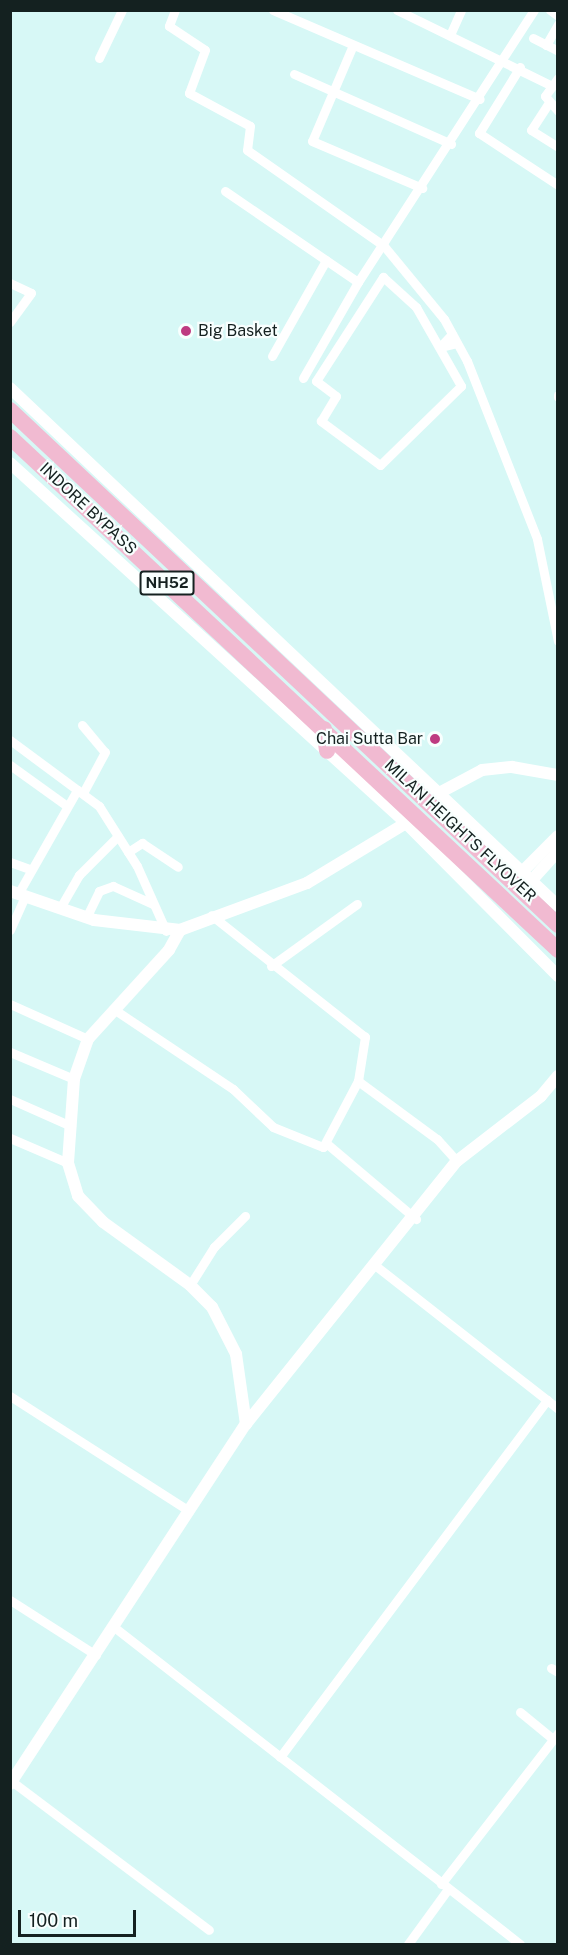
<!DOCTYPE html>
<html>
<head>
<meta charset="utf-8">
<style>
  body { margin:0 }
  #map { position:relative; width:568px; height:1955px; overflow:hidden; background:#d7f8f6; font-family:"Public Sans",sans-serif }
  div>[style] { position:absolute }
  .street>* { height:9px; margin:-4.5px; padding:0 4.5px; transform-origin:4.5px; border-radius:4.5px; background:#fff }
  .secondary>* { height:12px; margin:-6px; padding:0 6px; transform-origin:6px; border-radius:6px; background:#fff }
  .highway>* { height:16px; margin:-8px; padding:0 8px; transform-origin:8px; border-radius:8px; background:#f1bad1 }
  .dots>* { width:16px; height:16px; translate:-50% -50%; box-sizing:border-box; border:3px solid #f8fffe; border-radius:50% }
  span { translate:-50% -50%; white-space:nowrap; text-align:center; line-height:1.15; -webkit-text-stroke:4.5px #f8fffe; paint-order:stroke }
  .shield-label span { padding:2px 4px; background:#f8fffe; border:2px solid; border-radius:4px; -webkit-text-stroke-width:0 }
  .shield-label { font-size:15px; color:#142120; font-weight:700 }
  .poi-label { font-size:16px; color:#142120 }
  .left { translate:0 -50%; text-align:left }
  .right { translate:-100% -50%; text-align:right }
  .street-label { font-size:16px; color:#142120 }
  .frame { position:absolute; inset:0; border:12px solid #142120; pointer-events:none }
  .scale { position:absolute; left:18px; top:1910px; width:118px; height:27px; box-sizing:border-box; border:3px solid #142120; border-top:0; padding-left:8px; font-size:18px; line-height:21px; white-space:nowrap; color:#142120; -webkit-text-stroke:4px #f8fffe; paint-order:stroke }
</style>
</head>
<body>
<div id="map">
  <div class="street">
    <i style="left:175px;top:10px;width:17px;rotate:111deg"></i>
    <i style="left:169px;top:26px;width:43px;rotate:33.7deg"></i>
    <i style="left:205px;top:50px;width:46px;rotate:110.4deg"></i>
    <i style="left:189px;top:93px;width:69px;rotate:28.4deg"></i>
    <i style="left:250px;top:126px;width:24px;rotate:97deg"></i>
    <i style="left:247px;top:150px;width:167px;rotate:35deg"></i>
    <i style="left:384px;top:246px;width:94px;rotate:50.6deg"></i>
    <i style="left:444px;top:319px;width:48px;rotate:61.3deg"></i>
    <i style="left:467px;top:361px;width:191px;rotate:68.5deg"></i>
    <i style="left:537px;top:539px;width:104px;rotate:78.4deg"></i>
    <i style="left:273px;top:10px;width:225px;rotate:23.3deg"></i>
    <i style="left:397px;top:10px;width:170px;rotate:26.1deg"></i>
    <i style="left:550px;top:10px;width:10px;rotate:37deg"></i>
    <i style="left:450px;top:35px;width:27px;rotate:-66deg"></i>
    <i style="left:533px;top:38px;width:28px;rotate:27deg"></i>
    <i style="left:353px;top:45px;width:104px;rotate:113.1deg"></i>
    <i style="left:312px;top:141px;width:120px;rotate:23.1deg"></i>
    <i style="left:546px;top:45px;width:24px;rotate:-60deg"></i>
    <i style="left:99px;top:58px;width:53px;rotate:-64.4deg"></i>
    <i style="left:520px;top:67px;width:78px;rotate:121.8deg"></i>
    <i style="left:479px;top:133px;width:95px;rotate:33.4deg"></i>
    <i style="left:294px;top:74px;width:172px;rotate:24deg"></i>
    <i style="left:558px;top:78px;width:22px;rotate:126deg"></i>
    <i style="left:545px;top:96px;width:20px;rotate:49deg"></i>
    <i style="left:548px;top:104px;width:31px;rotate:123deg"></i>
    <i style="left:531px;top:130px;width:32px;rotate:32deg"></i>
    <i style="left:225px;top:191px;width:161px;rotate:34.4deg"></i>
    <i style="left:383px;top:277px;width:45px;rotate:42.3deg"></i>
    <i style="left:416px;top:307px;width:91px;rotate:60.3deg"></i>
    <i style="left:461px;top:386px;width:113px;rotate:135.7deg"></i>
    <i style="left:380px;top:465px;width:74px;rotate:-143.3deg"></i>
    <i style="left:321px;top:421px;width:29px;rotate:-59deg"></i>
    <i style="left:336px;top:396px;width:25px;rotate:-143deg"></i>
    <i style="left:316px;top:381px;width:124px;rotate:-57.2deg"></i>
    <i style="left:10px;top:283px;width:23px;rotate:25deg"></i>
    <i style="left:31px;top:293px;width:36px;rotate:126deg"></i>
    <i style="left:452px;top:334px;width:18px;rotate:133deg"></i>
    <i style="left:440px;top:347px;width:17px;rotate:-13deg"></i>
    <i style="left:272px;top:356px;width:110px;rotate:-60.6deg"></i>
    <i style="left:303px;top:378px;width:111px;rotate:-60.2deg"></i>
    <i style="left:358px;top:282px;width:324px;rotate:-57.1deg"></i>
    <i style="left:558px;top:395px;width:2px;rotate:90deg"></i>
    <i style="left:82px;top:725px;width:35px;rotate:50deg"></i>
    <i style="left:105px;top:752px;width:47px;rotate:118.2deg"></i>
    <i style="left:10px;top:740px;width:111px;rotate:36.6deg"></i>
    <i style="left:99px;top:806px;width:71px;rotate:57.7deg"></i>
    <i style="left:137px;top:866px;width:71px;rotate:66deg"></i>
    <i style="left:10px;top:765px;width:70px;rotate:35.7deg"></i>
    <i style="left:128px;top:852px;width:17px;rotate:-33deg"></i>
    <i style="left:142px;top:843px;width:43px;rotate:33.7deg"></i>
    <i style="left:10px;top:862px;width:20px;rotate:20deg"></i>
    <i style="left:18px;top:894px;width:120px;rotate:-60.4deg"></i>
    <i style="left:60px;top:908px;width:38px;rotate:-60deg"></i>
    <i style="left:79px;top:875px;width:55px;rotate:-45deg"></i>
    <i style="left:86px;top:918px;width:30px;rotate:-64deg"></i>
    <i style="left:99px;top:891px;width:15px;rotate:-20deg"></i>
    <i style="left:113px;top:886px;width:44px;rotate:24.2deg"></i>
    <i style="left:10px;top:930px;width:37px;rotate:-66deg"></i>
    <i style="left:271px;top:966px;width:106px;rotate:-35.8deg"></i>
    <i style="left:10px;top:1004px;width:85px;rotate:24.2deg"></i>
    <i style="left:115px;top:1010px;width:142px;rotate:33.8deg"></i>
    <i style="left:233px;top:1089px;width:55px;rotate:43.5deg"></i>
    <i style="left:273px;top:1127px;width:54px;rotate:21.8deg"></i>
    <i style="left:323px;top:1147px;width:75px;rotate:-62.1deg"></i>
    <i style="left:358px;top:1081px;width:45px;rotate:-81deg"></i>
    <i style="left:365px;top:1037px;width:196px;rotate:-141.6deg"></i>
    <i style="left:10px;top:1052px;width:69px;rotate:22.9deg"></i>
    <i style="left:358px;top:1081px;width:98px;rotate:36.3deg"></i>
    <i style="left:437px;top:1139px;width:30px;rotate:48deg"></i>
    <i style="left:10px;top:1099px;width:67px;rotate:23.9deg"></i>
    <i style="left:10px;top:1138px;width:63px;rotate:23.3deg"></i>
    <i style="left:326px;top:1143px;width:118px;rotate:40.2deg"></i>
    <i style="left:376px;top:1266px;width:217px;rotate:38.1deg"></i>
    <i style="left:190px;top:1285px;width:45px;rotate:-57.7deg"></i>
    <i style="left:214px;top:1247px;width:44px;rotate:-45deg"></i>
    <i style="left:10px;top:1396px;width:213px;rotate:32.7deg"></i>
    <i style="left:10px;top:1600px;width:102px;rotate:32.6deg"></i>
    <i style="left:114px;top:1627px;width:515px;rotate:37.98deg"></i>
    <i style="left:551px;top:1668px;width:8px;rotate:30deg"></i>
    <i style="left:520px;top:1712px;width:43px;rotate:39.3deg"></i>
    <i style="left:280px;top:1757px;width:446px;rotate:-53.2deg"></i>
    <i style="left:547px;top:1400px;width:14px;rotate:39deg"></i>
    <i style="left:10px;top:1780px;width:249px;rotate:37deg"></i>
    <i style="left:441px;top:1884px;width:191px;rotate:-52.2deg"></i>
    <i style="left:408px;top:1944px;width:68px;rotate:-54deg"></i>
  </div>
  <div class="secondary">
    <i style="left:10px;top:388px;width:754px;rotate:43.39deg"></i>
    <i style="left:10px;top:463px;width:535px;rotate:42.27deg"></i>
    <i style="left:406px;top:823px;width:216px;rotate:45.2deg"></i>
    <i style="left:439px;top:793px;width:49px;rotate:-28.1deg"></i>
    <i style="left:482px;top:770px;width:30px;rotate:-6deg"></i>
    <i style="left:512px;top:767px;width:47px;rotate:9.9deg"></i>
    <i style="left:523px;top:871px;width:49px;rotate:-45deg"></i>
    <i style="left:532px;top:880px;width:39px;rotate:-48deg"></i>
    <i style="left:10px;top:891px;width:89px;rotate:19deg"></i>
    <i style="left:94px;top:920px;width:87px;rotate:6.6deg"></i>
    <i style="left:180px;top:930px;width:135px;rotate:-20.3deg"></i>
    <i style="left:307px;top:883px;width:116px;rotate:-31.2deg"></i>
    <i style="left:180px;top:930px;width:23px;rotate:119deg"></i>
    <i style="left:169px;top:950px;width:120px;rotate:132.3deg"></i>
    <i style="left:88px;top:1039px;width:42px;rotate:109.3deg"></i>
    <i style="left:74px;top:1079px;width:84px;rotate:94.1deg"></i>
    <i style="left:68px;top:1163px;width:34px;rotate:73deg"></i>
    <i style="left:78px;top:1196px;width:36px;rotate:46deg"></i>
    <i style="left:103px;top:1222px;width:107px;rotate:35.9deg"></i>
    <i style="left:190px;top:1285px;width:31px;rotate:45deg"></i>
    <i style="left:212px;top:1307px;width:53px;rotate:62.9deg"></i>
    <i style="left:236px;top:1354px;width:71px;rotate:81.9deg"></i>
    <i style="left:10px;top:1784px;width:430px;rotate:-56.8deg"></i>
    <i style="left:246px;top:1424px;width:337px;rotate:-51.3deg"></i>
    <i style="left:457px;top:1161px;width:106px;rotate:-37.7deg"></i>
    <i style="left:541px;top:1096px;width:26px;rotate:-50deg"></i>
  </div>
  <div class="highway">
    <i style="left:10px;top:410px;width:752px;rotate:43.22deg"></i>
    <i style="left:10px;top:437px;width:751px;rotate:43.11deg"></i>
    <i style="left:324px;top:729px;width:22px;rotate:82deg"></i>
  </div>
  <div class="dots">
    <i style="left:186px;top:331px;background:#be3b81"></i>
    <i style="left:435px;top:739px;background:#be3b81"></i>
  </div>
  <div class="shield-label">
    <span style="left:167px;top:583px">NH52</span>
  </div>
  <div class="poi-label">
    <span class="left" style="left:198px;top:331px">Big Basket</span>
    <span class="right" style="left:423px;top:739px">Chai Sutta Bar</span>
  </div>
  <div class="street-label">
    <span style="left:88px;top:509px;rotate:43deg">INDORE BYPASS</span>
    <span style="left:460px;top:831px;rotate:43deg">MILAN HEIGHTS FLYOVER</span>
  </div>
  <div class="frame"></div>
  <div class="scale">100 m</div>
</div>
</body>
</html>
